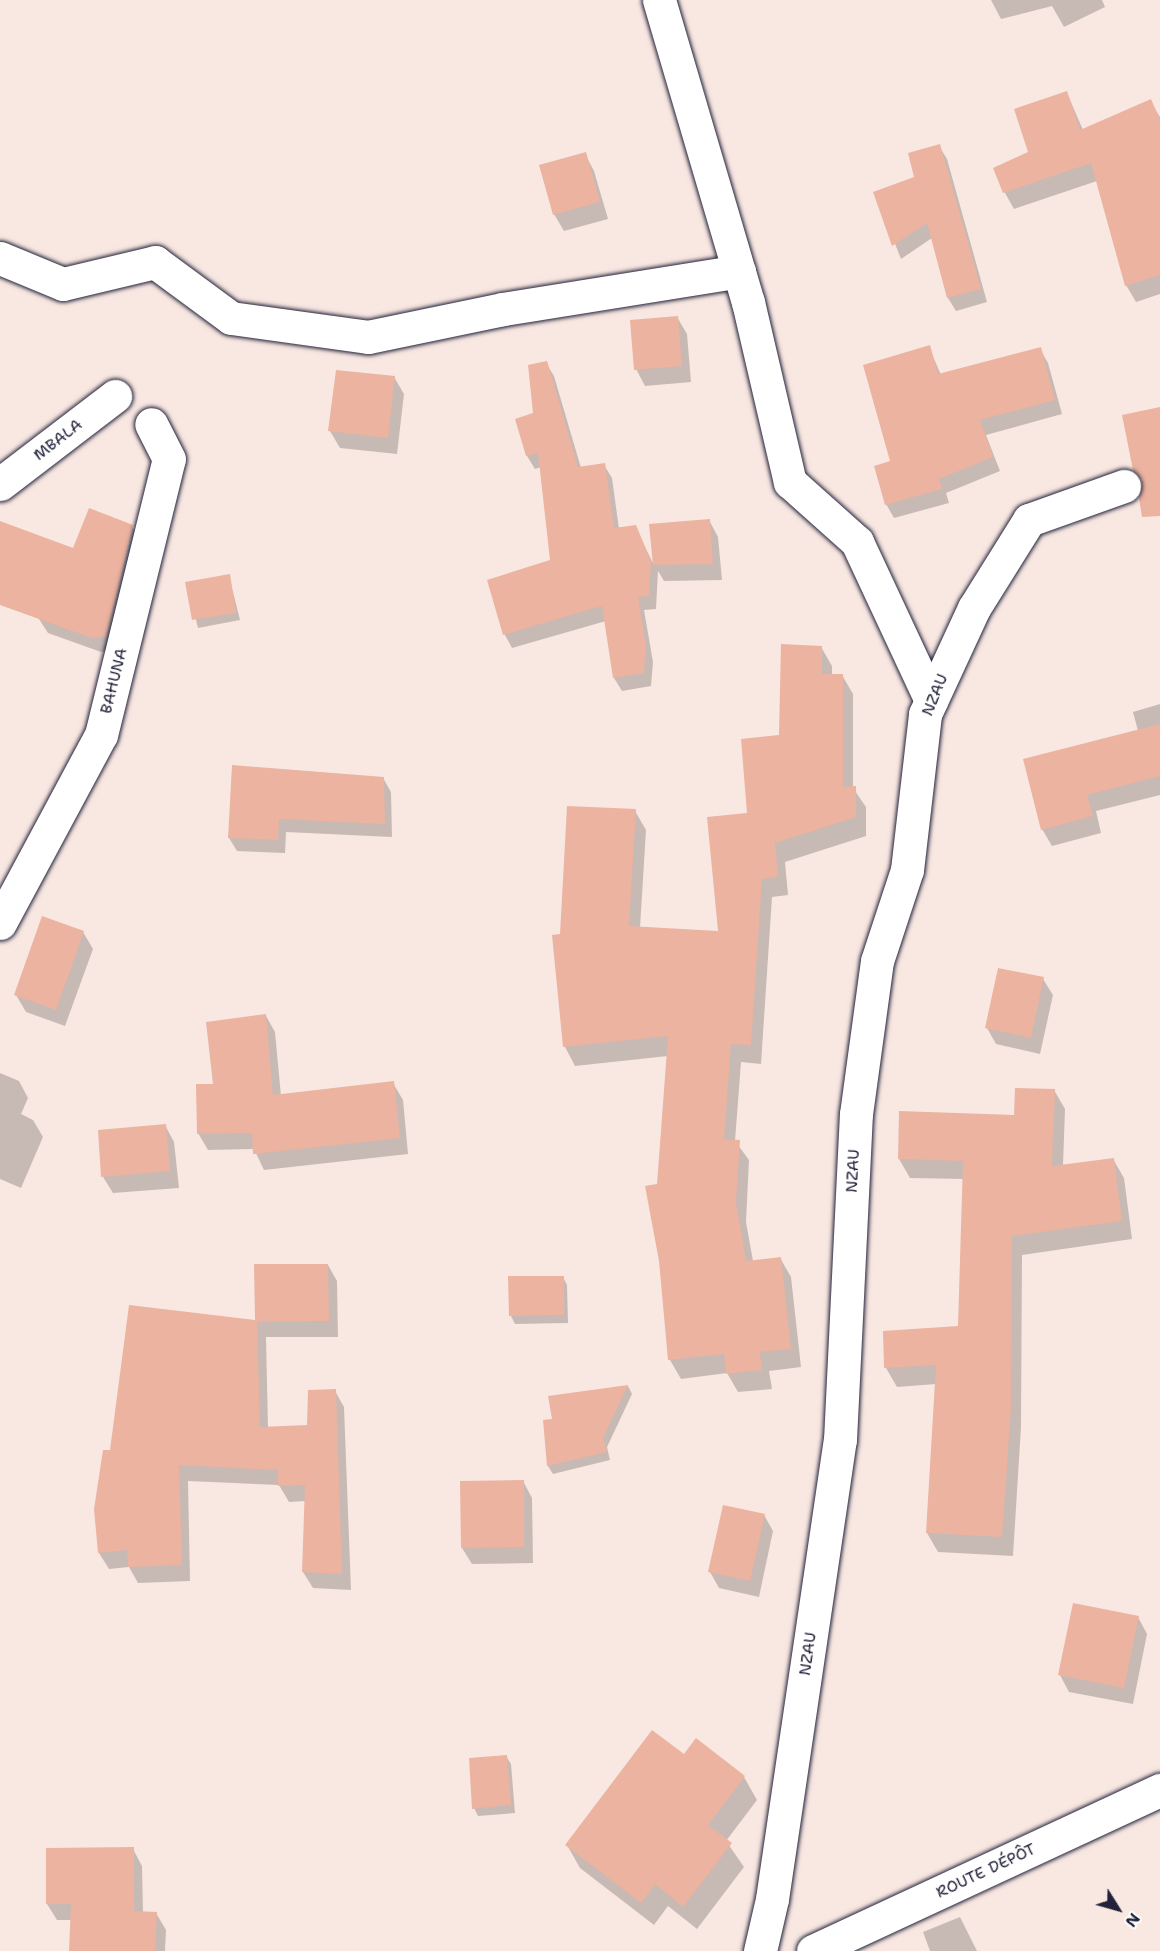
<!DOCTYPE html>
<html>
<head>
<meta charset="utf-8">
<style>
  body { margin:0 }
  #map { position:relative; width:1160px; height:1951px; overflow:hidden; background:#f9e8e2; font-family:"Shantell Sans",sans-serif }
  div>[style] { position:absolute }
  .shadow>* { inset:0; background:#0003 }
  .building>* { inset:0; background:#ebb3a0 }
  .roads { filter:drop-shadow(0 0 2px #22223b) drop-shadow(0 0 2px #22223b) }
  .street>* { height:33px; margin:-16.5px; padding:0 16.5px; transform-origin:16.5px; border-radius:16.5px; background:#fff }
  span { translate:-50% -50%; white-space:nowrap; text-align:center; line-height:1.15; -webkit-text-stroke:5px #fff; paint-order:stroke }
  .street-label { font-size:16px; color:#22223b }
  .north { position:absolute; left:1088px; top:1879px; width:60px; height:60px; -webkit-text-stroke:4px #fff; paint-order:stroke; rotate:127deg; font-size:16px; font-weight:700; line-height:24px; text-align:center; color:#22223b }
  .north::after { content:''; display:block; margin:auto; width:21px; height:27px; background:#22223b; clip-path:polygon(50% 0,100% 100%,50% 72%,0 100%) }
</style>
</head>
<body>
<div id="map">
  <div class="shadow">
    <i style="clip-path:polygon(991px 0,1102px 0,1105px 7px,1064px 27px,1052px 6px,1001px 19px)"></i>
    <i style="clip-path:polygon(1067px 93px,1083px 130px,1150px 101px,1160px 117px,1160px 294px,1136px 302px,1126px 285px,1097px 181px,1014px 209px,1005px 193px,995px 168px,1030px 153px)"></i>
    <i style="clip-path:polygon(939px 146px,947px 159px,987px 302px,956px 311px,948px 298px,932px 238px,901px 259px,875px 193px,916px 178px)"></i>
    <i style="clip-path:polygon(585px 154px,594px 171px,608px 219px,564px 231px,554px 214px)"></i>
    <i style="clip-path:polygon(677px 317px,687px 334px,691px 382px,645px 386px,636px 369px)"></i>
    <i style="clip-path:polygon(929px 347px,941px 375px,1040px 349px,1048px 363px,1062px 414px,986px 435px,1000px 471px,946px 493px,949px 503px,894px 518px,886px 504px,892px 462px)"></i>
    <i style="clip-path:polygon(546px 363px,554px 376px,581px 468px,604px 465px,612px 478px,619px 529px,635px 527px,654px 565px,651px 526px,709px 520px,718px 537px,722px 580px,664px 581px,658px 571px,656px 609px,644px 610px,653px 662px,651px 686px,622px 691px,614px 678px,606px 621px,512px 648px,505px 635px,489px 581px,552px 561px,541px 467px,535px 469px,527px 456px,517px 420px,535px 414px)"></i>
    <i style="clip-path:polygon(394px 377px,404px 394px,397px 454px,340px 448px,330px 431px)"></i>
    <i style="clip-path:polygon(132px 527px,141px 541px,114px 650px,101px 652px,48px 633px,39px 619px,73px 550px)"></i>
    <i style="clip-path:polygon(229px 576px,240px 620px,198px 628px,187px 583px)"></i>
    <i style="clip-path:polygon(821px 647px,832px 666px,832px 675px,842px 675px,853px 694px,853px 788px,866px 807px,866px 836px,785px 862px,788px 895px,772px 897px,761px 1064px,741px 1062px,735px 1141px,749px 1160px,746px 1222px,753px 1261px,780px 1258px,791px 1277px,801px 1367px,769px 1371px,772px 1389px,738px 1392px,727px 1373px,681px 1379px,670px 1360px,660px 1261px,659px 1185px,668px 1056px,575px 1066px,565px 1047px,554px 937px,561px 936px,635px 811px,646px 830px,640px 928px,720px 933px,748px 814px)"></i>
    <i style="clip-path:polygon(1160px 704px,1160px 795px,1096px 811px,1101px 833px,1052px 846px,1042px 829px,1138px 731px,1133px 712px)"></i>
    <i style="clip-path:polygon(383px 778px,391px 792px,392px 837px,286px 832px,285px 853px,237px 851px,229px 838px)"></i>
    <i style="clip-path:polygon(83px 932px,93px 949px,65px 1026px,26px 1012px,16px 995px)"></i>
    <i style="clip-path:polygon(1043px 979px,1053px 995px,1040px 1054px,996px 1044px,987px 1028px)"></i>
    <i style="clip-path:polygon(266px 1016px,275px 1032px,281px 1096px,393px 1083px,403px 1100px,408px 1154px,264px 1170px,254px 1149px,208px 1150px,198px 1133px)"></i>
    <i style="clip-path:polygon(0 1073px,19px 1081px,28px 1098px,21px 1114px,33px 1120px,43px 1137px,21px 1188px,0 1179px)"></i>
    <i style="clip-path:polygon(1054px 1090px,1065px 1109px,1063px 1166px,1113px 1159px,1124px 1178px,1132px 1239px,1022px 1255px,1021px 1427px,1013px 1556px,938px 1552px,927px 1533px,936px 1384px,897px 1387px,886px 1368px,885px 1332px,959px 1327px,964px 1179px,910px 1178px,899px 1159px,1015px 1117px)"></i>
    <i style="clip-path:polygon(165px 1125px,174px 1142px,179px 1188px,113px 1193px,103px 1177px)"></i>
    <i style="clip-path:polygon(328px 1265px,337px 1281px,338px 1337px,266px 1337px,268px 1428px,309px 1426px,335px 1391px,344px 1407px,351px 1590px,313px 1588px,303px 1572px,306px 1501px,289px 1502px,279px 1485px,188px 1481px,190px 1581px,138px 1583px,129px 1567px,109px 1569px,99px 1553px,111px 1452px,256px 1322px)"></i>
    <i style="clip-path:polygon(563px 1277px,567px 1285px,568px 1323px,515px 1324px,511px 1316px)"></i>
    <i style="clip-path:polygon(628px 1386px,632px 1394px,607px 1447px,610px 1460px,553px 1474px,548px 1466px,544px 1422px,554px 1421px,549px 1397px)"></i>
    <i style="clip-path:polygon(523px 1481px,532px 1498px,533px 1563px,472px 1564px,462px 1548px)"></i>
    <i style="clip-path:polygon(764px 1515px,773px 1531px,759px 1597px,719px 1588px,710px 1572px)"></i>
    <i style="clip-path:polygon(1138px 1617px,1147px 1634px,1133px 1704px,1069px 1692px,1060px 1675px)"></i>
    <i style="clip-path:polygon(506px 1756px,511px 1764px,515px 1813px,478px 1816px,474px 1808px)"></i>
    <i style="clip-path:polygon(684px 1756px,744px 1777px,757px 1800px,726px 1841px,744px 1867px,697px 1929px,668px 1906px,654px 1925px,580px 1868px,567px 1845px)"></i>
    <i style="clip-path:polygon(133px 1849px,142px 1866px,143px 1913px,156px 1913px,166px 1930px,165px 1951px,71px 1951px,72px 1920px,57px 1920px,47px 1904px)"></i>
    <i style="clip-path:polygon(960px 1917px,977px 1951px,930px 1951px,923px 1932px)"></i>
  </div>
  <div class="building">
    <i style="clip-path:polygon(1067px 91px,1080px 130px,1151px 99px,1160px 120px,1160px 275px,1125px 286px,1091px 163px,1003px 193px,993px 168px,1028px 152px,1014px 109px)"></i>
    <i style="clip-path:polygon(940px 144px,981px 289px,947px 298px,927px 223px,892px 246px,873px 192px,914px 177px,908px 153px)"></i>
    <i style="clip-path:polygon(586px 152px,600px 202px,553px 215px,539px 165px)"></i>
    <i style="clip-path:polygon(678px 316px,682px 366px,634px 370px,630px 320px)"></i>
    <i style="clip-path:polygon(930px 345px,938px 374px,1041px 347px,1055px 400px,980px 420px,993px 457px,939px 479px,942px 489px,885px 505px,874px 466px,890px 461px,863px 365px)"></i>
    <i style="clip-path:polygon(547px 361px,578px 467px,605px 463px,614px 528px,636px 525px,651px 561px,649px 596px,638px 597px,646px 647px,644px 673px,613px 678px,602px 606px,503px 635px,487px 580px,550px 560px,538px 453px,526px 456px,515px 419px,533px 413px,528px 365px)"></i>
    <i style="clip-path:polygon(336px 370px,395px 376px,388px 438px,328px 431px)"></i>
    <i style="clip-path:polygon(1160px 407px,1160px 516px,1142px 517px,1139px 498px,1142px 480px,1133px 470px,1122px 415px)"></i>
    <i style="clip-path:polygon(89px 508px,133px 525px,106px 636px,92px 638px,0 605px,0 521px,73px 548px)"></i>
    <i style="clip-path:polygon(710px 519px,713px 564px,653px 565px,649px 524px)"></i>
    <i style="clip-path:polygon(230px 574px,236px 613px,192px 620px,185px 582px)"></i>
    <i style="clip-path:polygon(781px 644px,822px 646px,822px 674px,843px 674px,843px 787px,856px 786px,856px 817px,775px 843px,778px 877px,762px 879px,751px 1045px,731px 1044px,724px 1139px,740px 1140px,736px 1202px,746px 1261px,781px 1257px,791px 1349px,760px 1352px,762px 1370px,726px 1374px,724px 1354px,668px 1360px,659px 1261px,645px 1186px,657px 1184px,668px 1036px,563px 1047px,552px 935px,560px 934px,567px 806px,636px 809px,629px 926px,718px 931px,707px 817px,747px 813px,741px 739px,779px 735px)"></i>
    <i style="clip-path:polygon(1160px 724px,1160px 776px,1087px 795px,1093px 816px,1041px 830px,1023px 759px)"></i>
    <i style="clip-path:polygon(232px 765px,384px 777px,385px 824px,279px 819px,278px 840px,228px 838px)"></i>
    <i style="clip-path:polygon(42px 916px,84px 931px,56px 1010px,14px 995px)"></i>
    <i style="clip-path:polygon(998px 968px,1044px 977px,1031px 1038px,985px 1028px)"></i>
    <i style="clip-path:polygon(266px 1014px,273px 1095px,394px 1081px,400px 1138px,253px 1154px,252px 1133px,197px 1134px,196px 1084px,213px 1084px,206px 1022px)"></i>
    <i style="clip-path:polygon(1015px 1088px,1055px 1089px,1052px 1166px,1114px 1158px,1122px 1221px,1012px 1236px,1011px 1407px,1002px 1537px,926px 1533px,936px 1365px,884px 1368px,883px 1331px,958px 1326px,963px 1161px,898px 1159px,899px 1111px,1014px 1115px)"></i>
    <i style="clip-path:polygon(166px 1124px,170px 1171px,101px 1177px,98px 1130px)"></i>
    <i style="clip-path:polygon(254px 1264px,328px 1264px,329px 1321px,257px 1322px,260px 1427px,307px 1425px,308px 1390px,336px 1389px,342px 1574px,302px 1572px,305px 1485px,278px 1486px,278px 1470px,179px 1465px,182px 1565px,128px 1567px,127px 1550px,98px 1553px,94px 1509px,103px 1450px,110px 1450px,129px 1305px,255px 1320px)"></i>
    <i style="clip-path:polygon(508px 1276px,564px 1276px,564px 1315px,509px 1316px)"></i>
    <i style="clip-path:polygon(628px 1385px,603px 1438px,607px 1452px,547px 1466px,543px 1420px,552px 1419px,548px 1396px)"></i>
    <i style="clip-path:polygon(524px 1480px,524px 1547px,461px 1548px,460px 1481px)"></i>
    <i style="clip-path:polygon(723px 1505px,765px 1514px,750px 1581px,708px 1572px)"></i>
    <i style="clip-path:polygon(1073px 1603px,1139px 1616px,1124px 1688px,1058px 1675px)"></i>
    <i style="clip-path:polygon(652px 1730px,684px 1754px,696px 1738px,745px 1776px,708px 1825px,732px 1843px,683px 1907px,655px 1884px,641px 1903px,565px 1845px)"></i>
    <i style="clip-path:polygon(507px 1755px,511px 1805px,472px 1809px,469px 1758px)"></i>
    <i style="clip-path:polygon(134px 1847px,134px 1911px,157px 1912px,155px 1951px,69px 1951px,71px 1904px,46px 1904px,46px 1848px)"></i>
  </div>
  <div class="roads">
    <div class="street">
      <i style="left:659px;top:0;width:315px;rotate:73.6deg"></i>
      <i style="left:748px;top:302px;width:185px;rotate:76.9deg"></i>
      <i style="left:790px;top:482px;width:90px;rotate:41.8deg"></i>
      <i style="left:857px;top:542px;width:175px;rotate:65deg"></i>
      <i style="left:0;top:258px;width:68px;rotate:22.4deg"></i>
      <i style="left:63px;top:284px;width:95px;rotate:-13.4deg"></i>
      <i style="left:155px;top:262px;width:94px;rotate:36.4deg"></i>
      <i style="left:231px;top:318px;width:138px;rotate:7.9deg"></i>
      <i style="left:368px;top:337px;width:138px;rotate:-11.7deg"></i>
      <i style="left:503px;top:309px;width:239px;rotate:-9.1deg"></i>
      <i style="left:0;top:484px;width:145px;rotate:-37.4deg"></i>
      <i style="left:0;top:923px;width:213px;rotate:-61.8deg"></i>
      <i style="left:101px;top:735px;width:284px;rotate:-76.2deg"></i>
      <i style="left:169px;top:459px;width:39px;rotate:-117deg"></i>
      <i style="left:760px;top:1951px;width:53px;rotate:-77deg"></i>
      <i style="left:772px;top:1899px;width:464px;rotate:-81.6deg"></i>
      <i style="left:840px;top:1440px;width:326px;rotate:-87.2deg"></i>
      <i style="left:856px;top:1114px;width:154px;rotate:-82.2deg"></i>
      <i style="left:877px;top:961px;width:96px;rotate:-71.8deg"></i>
      <i style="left:907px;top:870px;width:157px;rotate:-83.4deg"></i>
      <i style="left:925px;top:714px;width:117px;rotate:-65.2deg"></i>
      <i style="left:974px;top:608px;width:104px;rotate:-58deg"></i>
      <i style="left:1029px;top:520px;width:101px;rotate:-19.7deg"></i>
      <i style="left:813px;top:1951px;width:383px;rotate:-24.9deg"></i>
    </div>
  </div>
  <div class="street-label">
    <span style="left:58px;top:440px;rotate:-38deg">MBALA</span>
    <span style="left:114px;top:681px;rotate:-76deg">BAHUNA</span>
    <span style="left:935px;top:695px;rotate:-68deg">NZAU</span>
    <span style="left:853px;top:1171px;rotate:-87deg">NZAU</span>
    <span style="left:808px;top:1654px;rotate:-82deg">NZAU</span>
    <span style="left:986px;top:1871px;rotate:-25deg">ROUTE DÉPÔT</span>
  </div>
  <div class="north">N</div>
</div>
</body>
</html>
